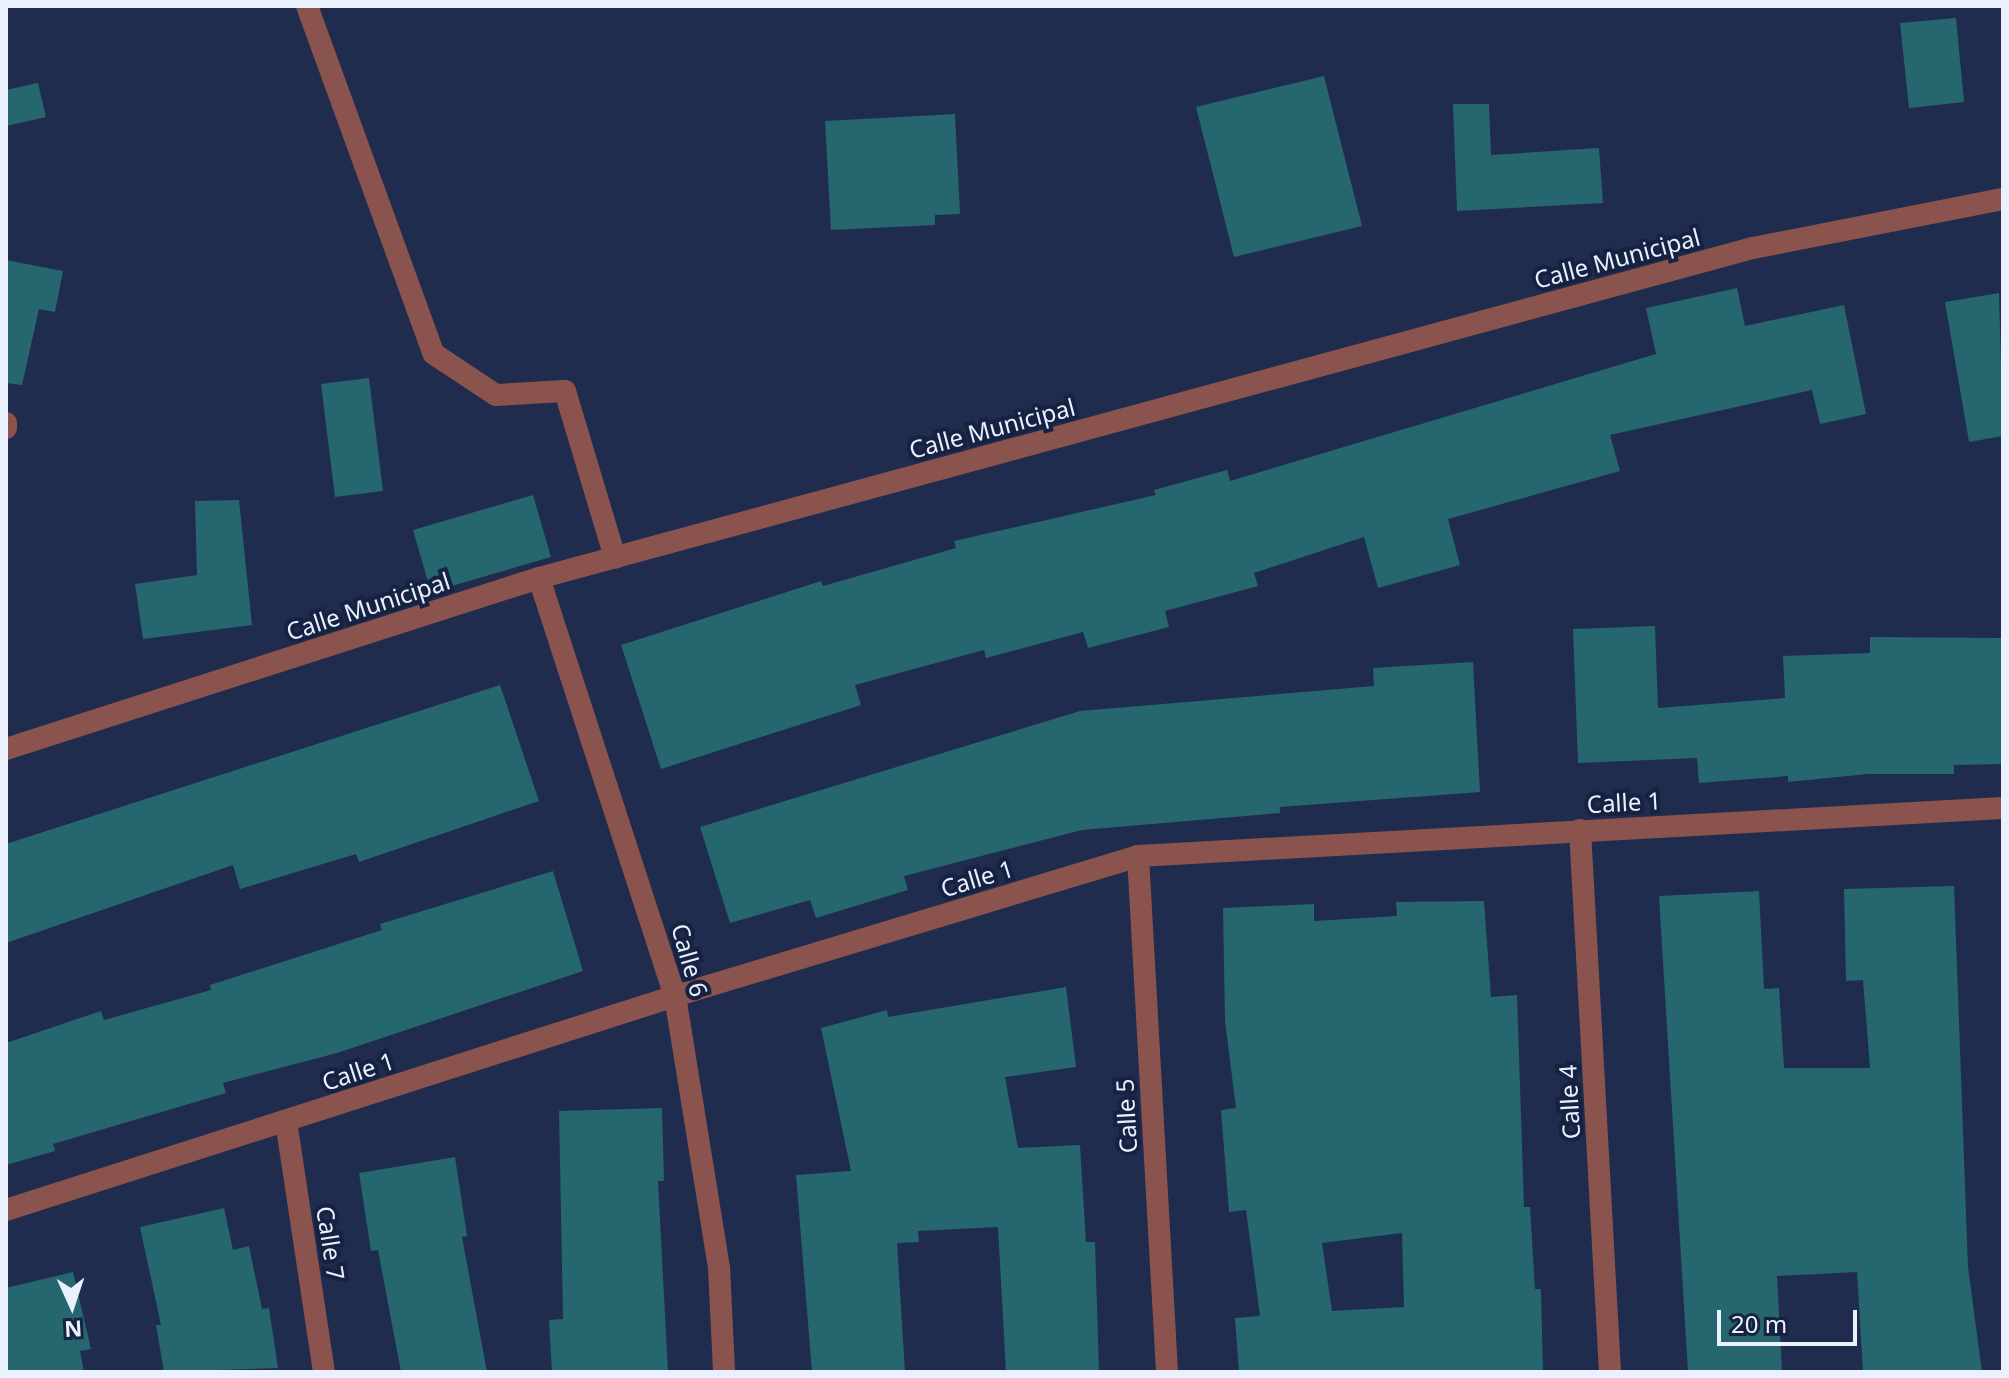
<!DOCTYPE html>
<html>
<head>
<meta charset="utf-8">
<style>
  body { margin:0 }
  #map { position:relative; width:2009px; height:1378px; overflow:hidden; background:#202c4d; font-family:"Noto Sans",sans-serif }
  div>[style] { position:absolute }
  .building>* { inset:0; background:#26666e }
  .minor>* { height:22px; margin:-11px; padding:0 11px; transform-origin:11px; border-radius:11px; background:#8a534d }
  span { translate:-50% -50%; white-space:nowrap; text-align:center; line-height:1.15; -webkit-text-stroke:8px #162242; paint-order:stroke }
  .street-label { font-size:24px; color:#eaf0fd }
  .frame { position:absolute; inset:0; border:8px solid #eaf0fd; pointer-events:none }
  .north { position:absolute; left:32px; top:1266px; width:80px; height:80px; -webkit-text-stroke:6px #162242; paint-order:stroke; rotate:177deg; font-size:22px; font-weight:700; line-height:32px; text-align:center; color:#eaf0fd }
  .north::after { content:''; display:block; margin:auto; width:28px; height:36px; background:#eaf0fd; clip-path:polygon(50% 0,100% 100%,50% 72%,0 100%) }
  .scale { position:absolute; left:1717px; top:1310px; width:140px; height:36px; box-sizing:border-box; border:4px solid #eaf0fd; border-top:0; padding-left:10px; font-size:24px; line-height:28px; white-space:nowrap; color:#eaf0fd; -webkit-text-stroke:6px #162242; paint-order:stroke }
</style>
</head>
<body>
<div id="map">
  <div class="building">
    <i style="clip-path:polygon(1956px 18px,1964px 102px,1909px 108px,1900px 23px)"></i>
    <i style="clip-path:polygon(1324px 76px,1362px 226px,1234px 257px,1196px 107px)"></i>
    <i style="clip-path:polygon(38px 83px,46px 117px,6px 126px,6px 90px)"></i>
    <i style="clip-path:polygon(1453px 104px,1489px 104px,1491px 155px,1599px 148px,1603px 203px,1457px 211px)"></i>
    <i style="clip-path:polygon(955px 114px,960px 214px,935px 215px,935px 225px,831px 230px,825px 121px)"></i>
    <i style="clip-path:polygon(6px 260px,63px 271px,55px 312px,39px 309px,22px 385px,6px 383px)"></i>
    <i style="clip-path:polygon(1737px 288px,1745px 326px,1844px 305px,1866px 414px,1820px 424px,1812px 390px,1610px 435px,1620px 471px,1448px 519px,1460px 565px,1378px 588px,1364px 537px,1254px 573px,1258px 586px,1165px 611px,1169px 627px,1088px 648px,1083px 632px,986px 658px,984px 650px,855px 685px,861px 705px,661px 769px,621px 645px,821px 581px,823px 586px,956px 548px,954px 541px,1156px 495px,1154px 490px,1227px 470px,1230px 481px,1656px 354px,1646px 308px)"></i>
    <i style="clip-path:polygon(1999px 293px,2003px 436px,1969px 442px,1945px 302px)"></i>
    <i style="clip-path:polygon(369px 378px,383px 491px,335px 497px,321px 384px)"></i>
    <i style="clip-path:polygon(533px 495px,551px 557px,431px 592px,413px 530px)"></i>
    <i style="clip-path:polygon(239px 500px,252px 625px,143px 639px,135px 584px,197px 575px,195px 501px)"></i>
    <i style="clip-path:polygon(1655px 626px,1658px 708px,1785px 698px,1783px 656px,1870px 653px,1870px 637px,2003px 638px,2003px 764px,1954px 765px,1954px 774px,1868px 774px,1788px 782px,1788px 776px,1699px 783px,1697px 758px,1578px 763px,1573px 629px)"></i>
    <i style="clip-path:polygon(1473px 662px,1480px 792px,1280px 807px,1280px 813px,1082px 830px,904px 876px,908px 890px,816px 918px,810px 900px,730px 923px,700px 827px,1080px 711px,1374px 686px,1373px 668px)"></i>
    <i style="clip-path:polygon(500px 685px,539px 801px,359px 862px,356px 854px,240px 889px,233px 865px,6px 943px,6px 844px)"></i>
    <i style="clip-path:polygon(553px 871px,583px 971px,337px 1053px,223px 1083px,226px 1093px,53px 1144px,55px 1151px,6px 1165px,6px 1043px,101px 1011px,104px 1020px,211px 990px,210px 985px,382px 930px,380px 924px)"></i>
    <i style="clip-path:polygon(1954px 886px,1968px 1267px,1982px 1372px,1863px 1372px,1857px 1272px,1777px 1276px,1782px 1370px,1688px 1372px,1659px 896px,1759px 891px,1764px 989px,1779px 988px,1784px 1068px,1870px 1068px,1863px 980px,1846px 981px,1844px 889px)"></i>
    <i style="clip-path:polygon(evenodd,1484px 901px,1491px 997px,1517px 995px,1524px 1207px,1530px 1207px,1535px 1289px,1541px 1289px,1543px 1372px,1239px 1372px,1235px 1318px,1260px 1316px,1246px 1210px,1229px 1212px,1221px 1110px,1236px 1108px,1225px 1021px,1223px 908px,1314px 904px,1314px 921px,1397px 916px,1396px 902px,1484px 901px,1402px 1233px,1404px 1307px,1332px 1311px,1322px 1243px,1402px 1233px)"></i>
    <i style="clip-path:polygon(1066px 987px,1076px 1067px,1005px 1077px,1018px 1148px,1080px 1145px,1086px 1242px,1095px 1242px,1099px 1372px,1006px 1372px,998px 1227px,918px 1231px,919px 1242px,897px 1243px,905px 1372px,812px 1372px,796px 1175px,851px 1171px,821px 1028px,887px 1010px,888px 1017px)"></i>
    <i style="clip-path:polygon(662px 1108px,664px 1181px,658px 1181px,668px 1372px,552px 1372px,549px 1320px,563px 1319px,559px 1111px)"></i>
    <i style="clip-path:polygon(455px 1157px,467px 1236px,462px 1237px,487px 1372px,401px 1372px,378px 1250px,371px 1251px,359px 1173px)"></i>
    <i style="clip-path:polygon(224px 1208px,233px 1250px,249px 1246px,262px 1309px,269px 1308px,278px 1368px,164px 1372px,156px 1325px,161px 1325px,140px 1227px)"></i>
    <i style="clip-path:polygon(73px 1272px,91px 1349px,80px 1351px,84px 1372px,6px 1372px,6px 1288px)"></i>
  </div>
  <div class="minor">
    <i style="left:307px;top:6px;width:370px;rotate:70deg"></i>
    <i style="left:434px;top:354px;width:74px;rotate:33.5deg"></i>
    <i style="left:496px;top:395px;width:69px;rotate:-3.3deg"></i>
    <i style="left:565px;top:391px;width:174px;rotate:73.3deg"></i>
    <i style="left:6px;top:423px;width:5px;rotate:90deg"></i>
    <i style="left:539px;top:578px;width:440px;rotate:72deg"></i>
    <i style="left:675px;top:996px;width:276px;rotate:80.8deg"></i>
    <i style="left:719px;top:1268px;width:104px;rotate:87.2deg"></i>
    <i style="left:6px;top:749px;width:560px;rotate:-17.79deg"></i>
    <i style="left:539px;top:578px;width:1258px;rotate:-15.21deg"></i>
    <i style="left:1753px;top:248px;width:255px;rotate:-11.1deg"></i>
    <i style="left:1580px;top:830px;width:543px;rotate:86.83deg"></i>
    <i style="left:1138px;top:856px;width:517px;rotate:86.78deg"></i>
    <i style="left:286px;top:1121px;width:254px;rotate:81.4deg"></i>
    <i style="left:6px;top:1210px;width:702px;rotate:-17.74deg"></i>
    <i style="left:675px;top:996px;width:484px;rotate:-16.8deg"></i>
    <i style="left:1138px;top:856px;width:866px;rotate:-3.18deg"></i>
  </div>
  <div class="street-label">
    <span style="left:1617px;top:258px;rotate:-15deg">Calle Municipal</span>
    <span style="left:992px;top:428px;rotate:-15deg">Calle Municipal</span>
    <span style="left:368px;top:606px;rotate:-18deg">Calle Municipal</span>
    <span style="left:1624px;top:802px;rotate:-3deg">Calle 1</span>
    <span style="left:977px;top:878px;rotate:-17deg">Calle 1</span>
    <span style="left:690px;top:960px;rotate:74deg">Calle 6</span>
    <span style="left:358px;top:1071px;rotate:-18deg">Calle 1</span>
    <span style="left:1569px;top:1102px;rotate:-93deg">Calle 4</span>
    <span style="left:1126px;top:1116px;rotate:-93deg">Calle 5</span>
    <span style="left:331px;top:1243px;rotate:81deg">Calle 7</span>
  </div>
  <div class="frame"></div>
  <div class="north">N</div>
  <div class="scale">20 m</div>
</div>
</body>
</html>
